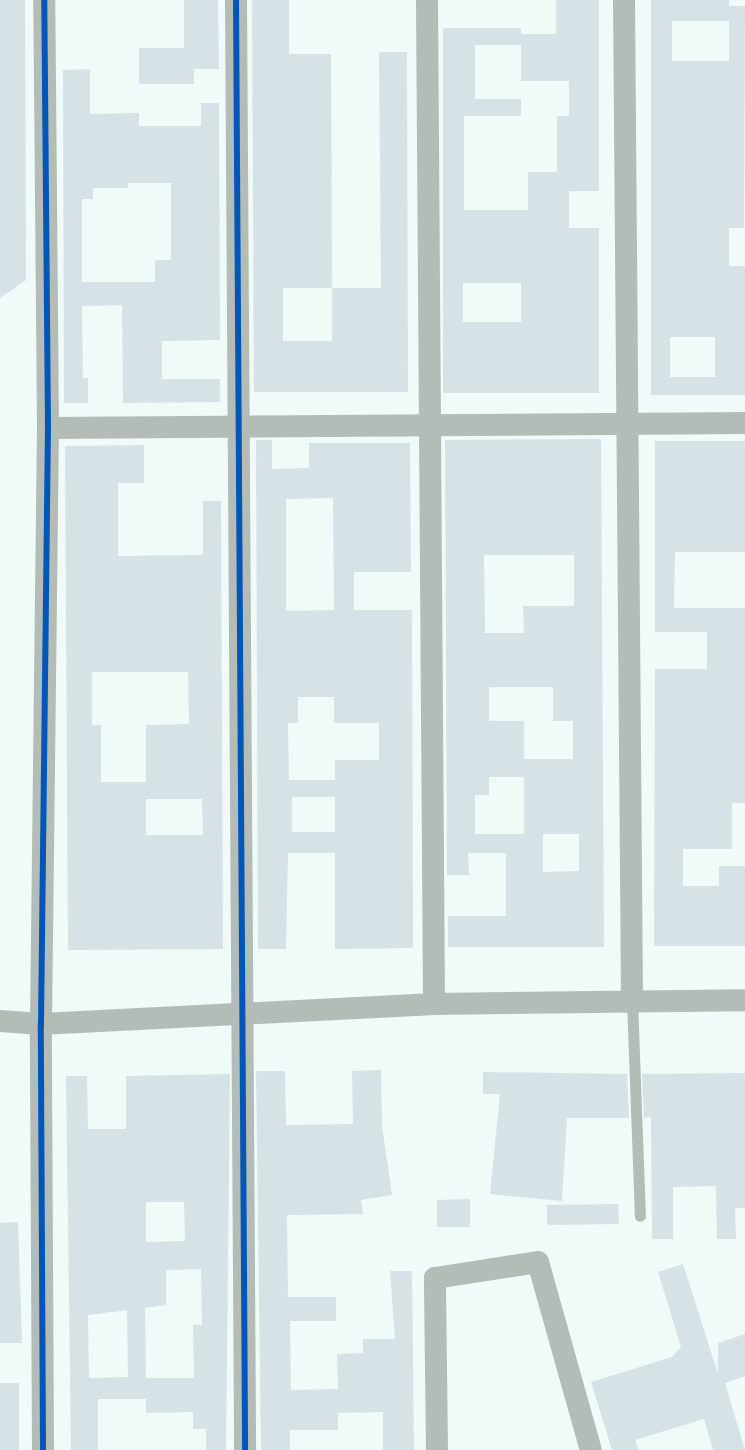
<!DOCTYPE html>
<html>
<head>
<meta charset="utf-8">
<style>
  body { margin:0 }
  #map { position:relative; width:745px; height:1450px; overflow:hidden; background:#effaf9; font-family:"Nunito Sans",sans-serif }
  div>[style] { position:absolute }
  .building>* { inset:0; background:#d6e2e5 }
  .lane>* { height:11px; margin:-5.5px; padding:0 5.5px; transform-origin:5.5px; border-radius:5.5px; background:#b4bcb8 }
  .street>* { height:22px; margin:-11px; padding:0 11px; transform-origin:11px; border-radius:11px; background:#b4bcb8 }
  .cycleway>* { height:6px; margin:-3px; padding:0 3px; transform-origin:3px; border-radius:3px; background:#0057b8 }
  span { translate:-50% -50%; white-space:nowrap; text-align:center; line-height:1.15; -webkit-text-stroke:4px #fff; paint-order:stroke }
</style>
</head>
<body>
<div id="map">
  <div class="building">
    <i style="clip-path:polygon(0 0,25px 0,26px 280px,0 298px)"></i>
    <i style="clip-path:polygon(184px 0,218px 0,219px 69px,194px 69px,194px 84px,139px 84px,139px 48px,184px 48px)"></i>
    <i style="clip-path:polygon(evenodd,252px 0,289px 0,289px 54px,331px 54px,332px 288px,381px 288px,379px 52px,407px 52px,408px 392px,254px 392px,252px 0,283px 288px,332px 288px,332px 341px,283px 341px,283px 288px)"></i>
    <i style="clip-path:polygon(evenodd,556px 0,599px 0,599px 191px,569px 191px,569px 228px,599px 228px,599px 393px,443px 393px,443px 28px,521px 28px,521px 34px,556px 34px,556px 0,475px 45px,521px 45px,521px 81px,569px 81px,569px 116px,557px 116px,557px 172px,528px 172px,528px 210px,464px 210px,464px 116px,521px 116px,521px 99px,475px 99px,475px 45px,556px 0,463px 283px,521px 283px,521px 322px,463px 322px,463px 283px)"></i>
    <i style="clip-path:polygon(evenodd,651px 0,729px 0,729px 6px,745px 6px,744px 228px,729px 228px,729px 266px,745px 266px,745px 395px,651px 395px,651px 0,672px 21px,729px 21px,729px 61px,672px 61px,672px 21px,651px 0,670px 337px,715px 337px,715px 377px,670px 377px,670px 337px)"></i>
    <i style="clip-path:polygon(evenodd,90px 69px,90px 114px,139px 113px,139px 126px,201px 126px,201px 103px,219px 103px,220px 340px,162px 341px,162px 379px,220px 379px,220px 402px,123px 403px,122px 305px,82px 306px,83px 378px,88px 378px,88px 403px,64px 403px,63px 70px,90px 69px,128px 183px,171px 183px,171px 260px,155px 260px,155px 282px,82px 282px,82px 199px,93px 199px,93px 188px,128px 188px,128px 183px)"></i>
    <i style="clip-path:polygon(evenodd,601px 439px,604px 947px,448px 947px,448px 916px,506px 916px,506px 853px,468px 853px,469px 875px,447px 875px,445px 440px,601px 439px,484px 555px,574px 555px,574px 606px,523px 606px,524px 633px,485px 633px,484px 555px,601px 439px,489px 687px,553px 687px,553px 721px,573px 721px,573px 759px,524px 759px,524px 721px,489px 721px,489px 687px,601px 439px,489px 777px,524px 777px,524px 834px,475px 834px,475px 795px,489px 795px,489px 777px,601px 439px,543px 834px,579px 834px,579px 871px,543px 872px,543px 834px)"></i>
    <i style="clip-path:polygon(evenodd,256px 440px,272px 440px,272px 469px,309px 468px,309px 443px,410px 443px,411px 572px,354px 572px,354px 610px,412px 610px,413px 948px,335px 949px,335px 853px,288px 853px,286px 949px,258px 949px,256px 440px,333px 498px,334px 610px,286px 611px,286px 499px,333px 498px,256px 440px,298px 697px,334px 697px,334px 723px,379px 723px,379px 760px,335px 760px,335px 780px,289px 780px,288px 723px,298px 723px,298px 697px,256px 440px,292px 797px,335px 797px,335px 832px,292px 832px,292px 797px)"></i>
    <i style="clip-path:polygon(655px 441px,745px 441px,745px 552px,675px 552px,674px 608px,745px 608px,745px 803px,732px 803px,732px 849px,683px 849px,683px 886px,719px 886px,719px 866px,745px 866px,745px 946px,654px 946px,655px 669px,707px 669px,707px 632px,655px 632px)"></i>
    <i style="clip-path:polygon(evenodd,144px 445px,144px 483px,118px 483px,118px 556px,203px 555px,203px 501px,221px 501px,223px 949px,68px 950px,65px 446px,144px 445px,92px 672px,188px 672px,189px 724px,146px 725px,146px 782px,101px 782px,101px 725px,92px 725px,92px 672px,144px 445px,146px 799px,202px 799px,203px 835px,146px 835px,146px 799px)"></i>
    <i style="clip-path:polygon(381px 1070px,382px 1126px,392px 1195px,361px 1200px,363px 1214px,287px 1215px,288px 1297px,336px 1297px,336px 1321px,290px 1321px,291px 1390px,338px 1389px,337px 1354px,363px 1353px,363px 1339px,395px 1339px,390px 1271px,412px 1271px,414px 1450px,383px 1450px,383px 1412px,338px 1413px,338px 1430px,290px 1430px,290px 1450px,261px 1450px,256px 1071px,285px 1071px,286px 1125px,353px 1124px,352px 1071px)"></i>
    <i style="clip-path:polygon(483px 1072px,627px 1074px,629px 1118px,567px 1118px,562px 1201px,490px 1194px,500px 1094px,483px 1094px)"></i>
    <i style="clip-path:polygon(745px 1073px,745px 1208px,735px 1208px,736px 1239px,717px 1239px,716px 1186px,673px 1187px,673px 1239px,652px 1239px,651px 1117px,644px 1118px,642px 1074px)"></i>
    <i style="clip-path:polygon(evenodd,230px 1074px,226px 1450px,206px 1450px,206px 1429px,193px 1429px,193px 1412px,146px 1413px,146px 1399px,98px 1399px,98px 1450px,71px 1450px,66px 1076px,87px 1076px,88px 1129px,126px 1129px,126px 1076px,230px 1074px,146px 1202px,184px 1202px,185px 1241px,146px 1242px,146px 1202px,230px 1074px,201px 1269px,202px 1325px,193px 1325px,194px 1378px,146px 1378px,145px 1308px,166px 1305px,166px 1270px,201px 1269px,230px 1074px,127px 1310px,128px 1377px,89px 1378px,88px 1315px,127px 1310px)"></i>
    <i style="clip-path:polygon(470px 1199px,470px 1227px,437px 1227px,437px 1200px)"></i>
    <i style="clip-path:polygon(618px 1204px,619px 1224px,547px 1225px,547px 1205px)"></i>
    <i style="clip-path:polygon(18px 1222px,22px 1343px,0 1343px,0 1223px)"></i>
    <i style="clip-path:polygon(683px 1264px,718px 1374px,718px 1343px,745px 1334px,745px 1376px,725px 1383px,745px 1450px,713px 1450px,704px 1419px,635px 1440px,639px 1450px,612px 1450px,591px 1382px,672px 1357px,681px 1347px,658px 1272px)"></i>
    <i style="clip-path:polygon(0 1383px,19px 1383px,19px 1450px,0 1450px)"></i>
  </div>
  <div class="lane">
    <i style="left:632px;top:1000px;width:216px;rotate:87.9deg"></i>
  </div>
  <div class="street">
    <i style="left:236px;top:0;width:1450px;rotate:89.64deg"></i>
    <i style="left:427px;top:0;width:1004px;rotate:89.6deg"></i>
    <i style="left:624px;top:0;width:1000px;rotate:89.54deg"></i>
    <i style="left:48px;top:428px;width:697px;rotate:-0.41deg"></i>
    <i style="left:0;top:1021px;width:41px;rotate:4.2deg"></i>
    <i style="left:41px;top:1024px;width:394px;rotate:-2.9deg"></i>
    <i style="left:434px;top:1004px;width:311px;rotate:-0.7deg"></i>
    <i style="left:43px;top:1450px;width:426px;rotate:-90.3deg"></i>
    <i style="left:41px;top:1024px;width:596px;rotate:-89.33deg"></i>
    <i style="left:48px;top:428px;width:428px;rotate:-90.5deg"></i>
    <i style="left:437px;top:1450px;width:172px;rotate:-90.7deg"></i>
    <i style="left:435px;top:1278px;width:104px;rotate:-8.8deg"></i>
    <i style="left:538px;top:1262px;width:195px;rotate:74.3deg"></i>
  </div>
  <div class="cycleway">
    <i style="left:236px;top:0;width:1450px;rotate:89.64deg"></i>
    <i style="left:43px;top:1450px;width:426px;rotate:-90.3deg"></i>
    <i style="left:41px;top:1024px;width:596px;rotate:-89.33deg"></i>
    <i style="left:48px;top:428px;width:428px;rotate:-90.5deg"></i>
  </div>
</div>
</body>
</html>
